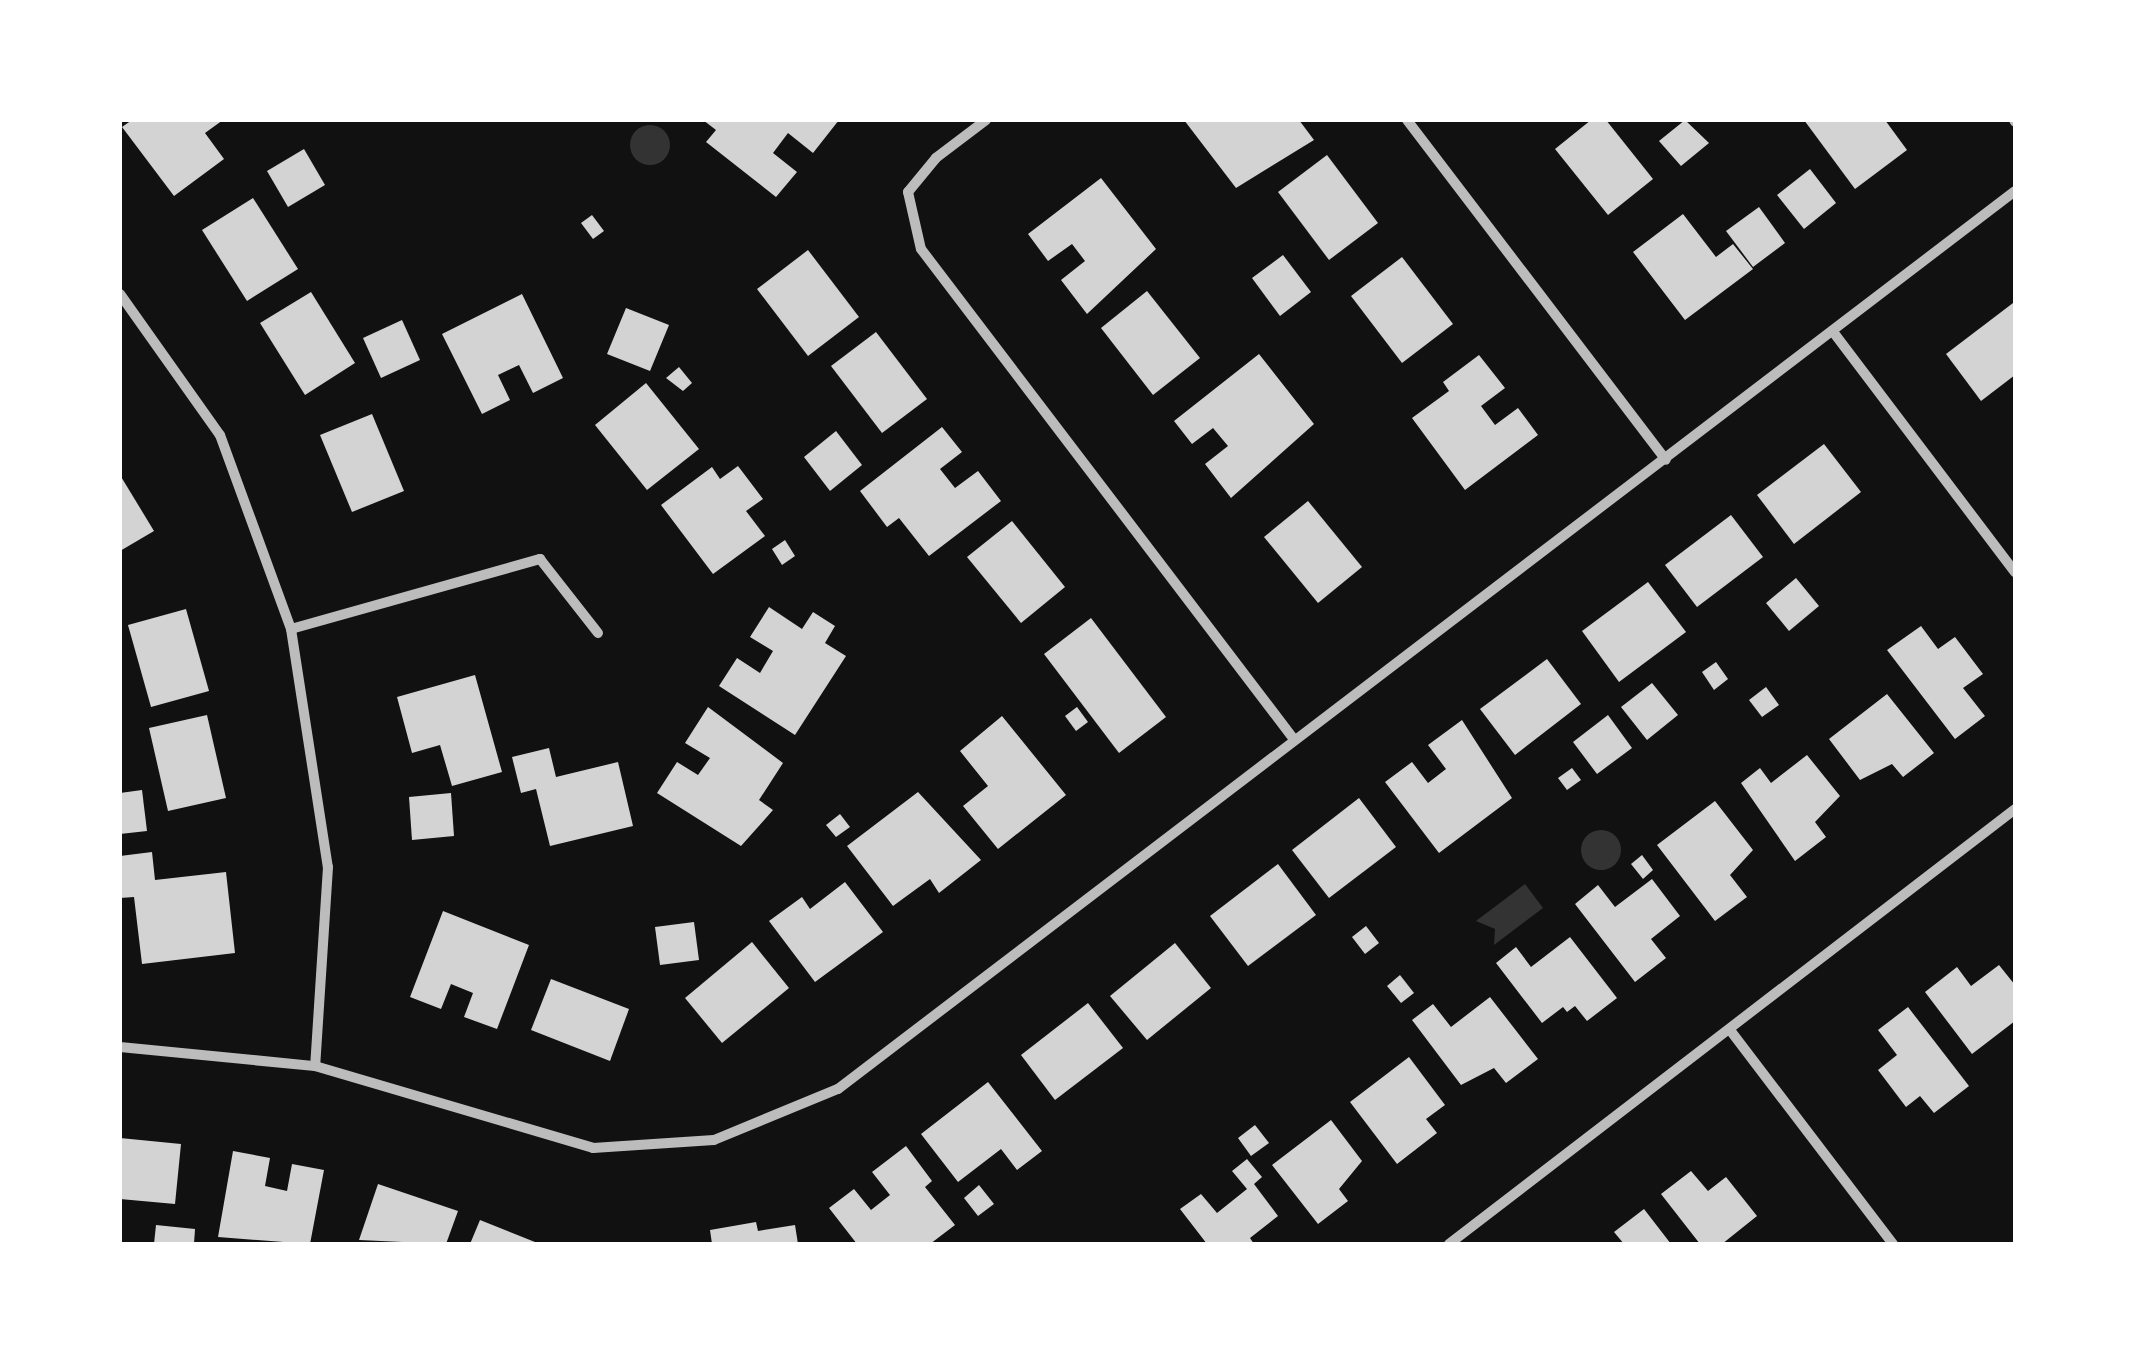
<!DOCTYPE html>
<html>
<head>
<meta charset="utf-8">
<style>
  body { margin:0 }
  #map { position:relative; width:2135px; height:1364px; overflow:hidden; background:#111; font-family:"Titillium Web",sans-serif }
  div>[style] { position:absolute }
  .water>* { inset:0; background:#333 }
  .round { border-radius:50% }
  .building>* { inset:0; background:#d3d3d3 }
  .minor>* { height:10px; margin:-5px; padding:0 5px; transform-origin:5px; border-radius:5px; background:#bcbcbc }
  span { translate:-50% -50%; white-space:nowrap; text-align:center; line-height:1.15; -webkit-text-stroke:9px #fff; paint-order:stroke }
  .frame { position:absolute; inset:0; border:122px solid #fff; pointer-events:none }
</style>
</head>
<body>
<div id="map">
  <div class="water">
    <i class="round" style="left:630px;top:125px;width:40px;height:40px"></i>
    <i class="round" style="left:1581px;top:830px;width:40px;height:40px"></i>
    <i style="clip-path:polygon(1525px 884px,1543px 908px,1494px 945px,1495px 929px,1476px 921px)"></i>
  </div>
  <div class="building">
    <i style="clip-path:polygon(132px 120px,223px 120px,205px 133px,224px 159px,174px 196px,122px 127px)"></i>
    <i style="clip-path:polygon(703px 120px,839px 120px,813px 153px,788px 133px,773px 153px,797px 172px,776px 197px,706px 142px,716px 130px)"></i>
    <i style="clip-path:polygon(1184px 120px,1299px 120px,1314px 140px,1236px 188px)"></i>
    <i style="clip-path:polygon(1591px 120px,1606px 120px,1653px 179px,1608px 215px,1555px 149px)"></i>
    <i style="clip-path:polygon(1685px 120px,1709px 143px,1681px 166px,1659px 141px)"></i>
    <i style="clip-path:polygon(1804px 120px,1885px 120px,1907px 150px,1855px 189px)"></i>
    <i style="clip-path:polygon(304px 149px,325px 185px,288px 207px,267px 171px)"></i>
    <i style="clip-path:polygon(1327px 155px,1378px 223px,1329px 260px,1278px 192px)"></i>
    <i style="clip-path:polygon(1810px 169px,1836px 203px,1804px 229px,1777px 195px)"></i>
    <i style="clip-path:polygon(1101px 178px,1156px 249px,1087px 314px,1061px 280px,1085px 261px,1072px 244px,1048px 261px,1028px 234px)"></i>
    <i style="clip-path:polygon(253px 198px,298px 269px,247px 301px,202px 230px)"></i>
    <i style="clip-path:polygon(1759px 207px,1785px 243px,1753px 267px,1726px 231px)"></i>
    <i style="clip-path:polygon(1683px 214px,1716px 257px,1733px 244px,1753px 269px,1685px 320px,1633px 252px)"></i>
    <i style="clip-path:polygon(592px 215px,604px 231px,593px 239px,581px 223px)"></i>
    <i style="clip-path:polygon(808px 250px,859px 317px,808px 356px,757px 289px)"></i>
    <i style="clip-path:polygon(1283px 255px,1311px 292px,1280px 316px,1252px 278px)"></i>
    <i style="clip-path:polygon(1402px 257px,1453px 324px,1402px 363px,1351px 296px)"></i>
    <i style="clip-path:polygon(1147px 291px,1200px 358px,1153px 395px,1101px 328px)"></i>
    <i style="clip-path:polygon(311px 292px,355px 363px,305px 395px,260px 323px)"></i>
    <i style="clip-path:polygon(522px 294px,563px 378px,533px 393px,519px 365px,498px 375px,510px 400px,482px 414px,442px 334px)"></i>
    <i style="clip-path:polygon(2013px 303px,2015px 375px,1981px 401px,1946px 354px)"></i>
    <i style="clip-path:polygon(626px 308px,669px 325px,650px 371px,607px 354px)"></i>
    <i style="clip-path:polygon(402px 320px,420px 360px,381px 378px,363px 338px)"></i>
    <i style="clip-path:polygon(876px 332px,927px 399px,882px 433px,831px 366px)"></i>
    <i style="clip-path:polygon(1259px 354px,1314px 424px,1231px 498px,1205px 464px,1228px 446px,1213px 428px,1192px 444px,1174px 421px)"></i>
    <i style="clip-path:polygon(1479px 355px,1505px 388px,1481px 406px,1495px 425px,1518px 408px,1538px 435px,1465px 490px,1412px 418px,1449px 391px,1443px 382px)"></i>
    <i style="clip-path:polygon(679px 367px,692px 383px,683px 391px,666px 378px)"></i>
    <i style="clip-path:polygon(646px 383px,699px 449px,647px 490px,595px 425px)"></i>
    <i style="clip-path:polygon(372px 414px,404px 491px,352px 512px,320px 435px)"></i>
    <i style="clip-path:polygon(942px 427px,962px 452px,940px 469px,955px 488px,978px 471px,1001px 501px,929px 556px,899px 518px,887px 527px,860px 491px)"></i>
    <i style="clip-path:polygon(836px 431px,862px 465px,830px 491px,804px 457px)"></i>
    <i style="clip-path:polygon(1824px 444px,1861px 492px,1794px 544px,1757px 495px)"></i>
    <i style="clip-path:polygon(738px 466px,763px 499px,746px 511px,765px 536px,713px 574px,661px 505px,712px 467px,720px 479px)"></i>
    <i style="clip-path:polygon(120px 475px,154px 531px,120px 551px)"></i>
    <i style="clip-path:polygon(1308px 501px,1362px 567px,1318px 603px,1264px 537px)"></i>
    <i style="clip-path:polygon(1731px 515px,1763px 557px,1697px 607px,1665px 565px)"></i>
    <i style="clip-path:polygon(1012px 521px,1065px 587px,1021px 623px,967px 557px)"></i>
    <i style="clip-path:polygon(785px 540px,795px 556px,782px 565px,772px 549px)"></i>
    <i style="clip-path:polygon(1796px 578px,1819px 606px,1789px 631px,1766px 603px)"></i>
    <i style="clip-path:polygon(1648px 582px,1686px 632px,1619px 682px,1582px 631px)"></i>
    <i style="clip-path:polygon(769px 607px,802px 629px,813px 612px,835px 626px,825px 643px,846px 656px,795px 735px,719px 686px,737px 658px,760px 673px,773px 651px,750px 637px)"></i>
    <i style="clip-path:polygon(186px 609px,209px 691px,151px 707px,128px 625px)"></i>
    <i style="clip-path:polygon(1091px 618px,1166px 717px,1119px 753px,1044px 654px)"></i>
    <i style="clip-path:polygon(1921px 626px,1938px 649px,1955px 637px,1983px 674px,1963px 688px,1985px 716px,1955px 739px,1887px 650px)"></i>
    <i style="clip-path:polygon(1547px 659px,1581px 704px,1515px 755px,1480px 709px)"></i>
    <i style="clip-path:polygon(1716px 662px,1728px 679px,1714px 690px,1702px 672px)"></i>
    <i style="clip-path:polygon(475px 675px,502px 772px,452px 786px,440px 745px,412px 753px,397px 697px)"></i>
    <i style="clip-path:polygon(1652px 683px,1678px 715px,1647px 740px,1621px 707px)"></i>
    <i style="clip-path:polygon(1766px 687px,1779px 705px,1762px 717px,1749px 700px)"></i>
    <i style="clip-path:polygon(1887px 694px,1934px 753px,1903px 777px,1892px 764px,1860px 780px,1829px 739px)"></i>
    <i style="clip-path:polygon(708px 707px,783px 763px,759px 800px,773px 810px,741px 846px,657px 793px,677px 762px,698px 775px,710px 758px,685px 743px)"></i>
    <i style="clip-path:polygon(1077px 707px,1088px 722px,1076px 731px,1065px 716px)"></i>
    <i style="clip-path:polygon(207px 715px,226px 798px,168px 811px,149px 728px)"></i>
    <i style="clip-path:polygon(1608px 715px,1632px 748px,1597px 774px,1573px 742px)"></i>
    <i style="clip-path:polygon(1002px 716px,1066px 795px,998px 849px,963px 806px,988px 786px,960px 751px)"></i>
    <i style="clip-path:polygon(1462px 720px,1512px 798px,1439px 853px,1385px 782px,1412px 762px,1428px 783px,1446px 769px,1428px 745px)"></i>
    <i style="clip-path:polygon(549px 748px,556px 777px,618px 762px,633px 826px,550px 846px,536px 789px,521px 793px,512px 757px)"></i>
    <i style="clip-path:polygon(1807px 755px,1840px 796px,1815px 822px,1826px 837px,1795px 861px,1741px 783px,1760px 768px,1771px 783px)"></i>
    <i style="clip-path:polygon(1572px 768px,1581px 780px,1567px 790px,1558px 778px)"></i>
    <i style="clip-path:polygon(142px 790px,147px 831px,120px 834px,120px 793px)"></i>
    <i style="clip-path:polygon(918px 792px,981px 860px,939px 893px,930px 879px,893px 906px,847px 846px)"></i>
    <i style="clip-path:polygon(451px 793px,454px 836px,412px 840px,409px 797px)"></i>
    <i style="clip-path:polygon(1359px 798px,1396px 847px,1329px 898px,1292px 850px)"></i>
    <i style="clip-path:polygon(1715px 801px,1753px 850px,1730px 875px,1747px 897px,1715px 921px,1657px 845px)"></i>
    <i style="clip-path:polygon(840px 814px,850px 827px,836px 837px,826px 825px)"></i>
    <i style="clip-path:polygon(152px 852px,155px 880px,226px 872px,235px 953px,142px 964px,134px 897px,120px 898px,120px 856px)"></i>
    <i style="clip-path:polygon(1642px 855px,1653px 870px,1643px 879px,1631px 864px)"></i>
    <i style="clip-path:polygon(1278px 864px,1316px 915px,1248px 966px,1210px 916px)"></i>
    <i style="clip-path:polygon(1652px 879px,1680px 916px,1651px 939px,1666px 958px,1635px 982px,1575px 904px,1598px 885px,1615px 907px)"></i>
    <i style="clip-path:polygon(845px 882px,883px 932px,815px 982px,769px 921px,802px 897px,810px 909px)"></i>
    <i style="clip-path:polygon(443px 911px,529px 945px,497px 1029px,464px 1017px,473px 993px,451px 984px,441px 1009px,410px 997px)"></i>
    <i style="clip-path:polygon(694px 922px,699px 960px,660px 965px,655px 927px)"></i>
    <i style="clip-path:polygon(1366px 926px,1379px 943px,1365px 954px,1352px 937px)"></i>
    <i style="clip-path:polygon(1570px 937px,1617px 998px,1587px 1021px,1575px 1006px,1567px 1012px,1563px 1007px,1542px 1023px,1496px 963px,1516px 947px,1531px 967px)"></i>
    <i style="clip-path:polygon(752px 942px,789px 988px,722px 1043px,685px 998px)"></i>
    <i style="clip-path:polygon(1175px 943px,1211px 988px,1147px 1040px,1110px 996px)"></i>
    <i style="clip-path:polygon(1999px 965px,2015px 985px,2015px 1021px,1972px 1054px,1925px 992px,1957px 967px,1971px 986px)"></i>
    <i style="clip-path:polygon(1400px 975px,1414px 993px,1401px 1003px,1387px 986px)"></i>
    <i style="clip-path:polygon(551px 979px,629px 1009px,610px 1061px,531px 1030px)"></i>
    <i style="clip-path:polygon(1490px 997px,1538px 1059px,1506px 1083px,1494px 1068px,1461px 1085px,1412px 1020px,1433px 1004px,1451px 1027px)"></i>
    <i style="clip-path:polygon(1088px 1003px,1123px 1048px,1055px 1100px,1021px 1055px)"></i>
    <i style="clip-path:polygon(1908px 1007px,1969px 1086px,1934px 1113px,1920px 1096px,1906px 1107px,1878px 1070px,1897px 1055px,1878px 1030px)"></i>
    <i style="clip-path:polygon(1409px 1057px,1445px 1105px,1426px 1119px,1437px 1133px,1397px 1164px,1350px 1102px)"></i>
    <i style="clip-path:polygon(988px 1082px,1042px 1151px,1017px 1170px,1001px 1149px,958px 1182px,921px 1134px)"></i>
    <i style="clip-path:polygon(1331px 1120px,1362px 1161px,1339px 1189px,1348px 1201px,1318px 1224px,1272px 1165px)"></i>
    <i style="clip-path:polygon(1255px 1125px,1269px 1143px,1251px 1156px,1238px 1138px)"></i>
    <i style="clip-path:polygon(120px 1138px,181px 1144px,175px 1204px,120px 1199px)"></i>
    <i style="clip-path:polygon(906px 1146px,932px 1181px,925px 1187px,955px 1225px,930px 1244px,857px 1244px,829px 1208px,854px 1189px,871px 1210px,890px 1195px,872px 1172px)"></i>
    <i style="clip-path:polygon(233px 1151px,270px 1158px,265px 1186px,287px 1191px,292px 1164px,324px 1170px,310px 1244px,218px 1237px)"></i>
    <i style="clip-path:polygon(1247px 1159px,1262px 1177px,1254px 1184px,1278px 1216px,1250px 1238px,1254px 1244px,1207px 1244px,1180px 1209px,1201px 1194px,1217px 1213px,1247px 1189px,1232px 1171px)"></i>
    <i style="clip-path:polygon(1691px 1171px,1708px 1191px,1726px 1177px,1757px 1216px,1722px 1244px,1700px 1244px,1661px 1194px)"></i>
    <i style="clip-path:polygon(378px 1184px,458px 1211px,446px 1244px,359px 1240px)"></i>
    <i style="clip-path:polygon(979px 1185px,994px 1204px,978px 1216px,964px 1198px)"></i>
    <i style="clip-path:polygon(1644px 1209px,1671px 1244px,1624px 1244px,1614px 1232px)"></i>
    <i style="clip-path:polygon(480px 1220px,540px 1244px,470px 1244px)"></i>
    <i style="clip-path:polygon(756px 1222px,758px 1231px,795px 1225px,798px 1244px,712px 1244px,710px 1230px)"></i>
    <i style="clip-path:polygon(156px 1225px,195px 1229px,194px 1244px,154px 1244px)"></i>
  </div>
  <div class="minor">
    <i style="left:986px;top:120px;width:63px;rotate:142.8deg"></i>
    <i style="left:936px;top:158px;width:44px;rotate:129.5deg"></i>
    <i style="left:908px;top:192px;width:58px;rotate:77.2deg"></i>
    <i style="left:921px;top:249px;width:614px;rotate:52.74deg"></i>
    <i style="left:1407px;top:120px;width:427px;rotate:52.7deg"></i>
    <i style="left:2014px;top:120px;width:2px;rotate:63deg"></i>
    <i style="left:120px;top:294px;width:173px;rotate:54.7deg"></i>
    <i style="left:220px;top:435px;width:207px;rotate:69.9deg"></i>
    <i style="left:291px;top:629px;width:241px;rotate:81.2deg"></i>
    <i style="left:328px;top:867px;width:199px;rotate:93.7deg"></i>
    <i style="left:1834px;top:333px;width:300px;rotate:52.9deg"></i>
    <i style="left:291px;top:629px;width:259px;rotate:-15.7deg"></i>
    <i style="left:540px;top:559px;width:94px;rotate:51.9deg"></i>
    <i style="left:1730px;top:1030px;width:269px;rotate:52.7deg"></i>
    <i style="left:120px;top:1047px;width:196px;rotate:5.6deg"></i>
    <i style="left:315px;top:1066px;width:290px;rotate:16.4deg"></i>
    <i style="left:593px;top:1148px;width:121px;rotate:-3.8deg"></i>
    <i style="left:714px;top:1140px;width:134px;rotate:-22.4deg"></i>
    <i style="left:838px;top:1089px;width:1480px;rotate:-37.34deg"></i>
    <i style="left:1449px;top:1244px;width:714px;rotate:-37.54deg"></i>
  </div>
  <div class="frame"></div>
</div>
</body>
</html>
